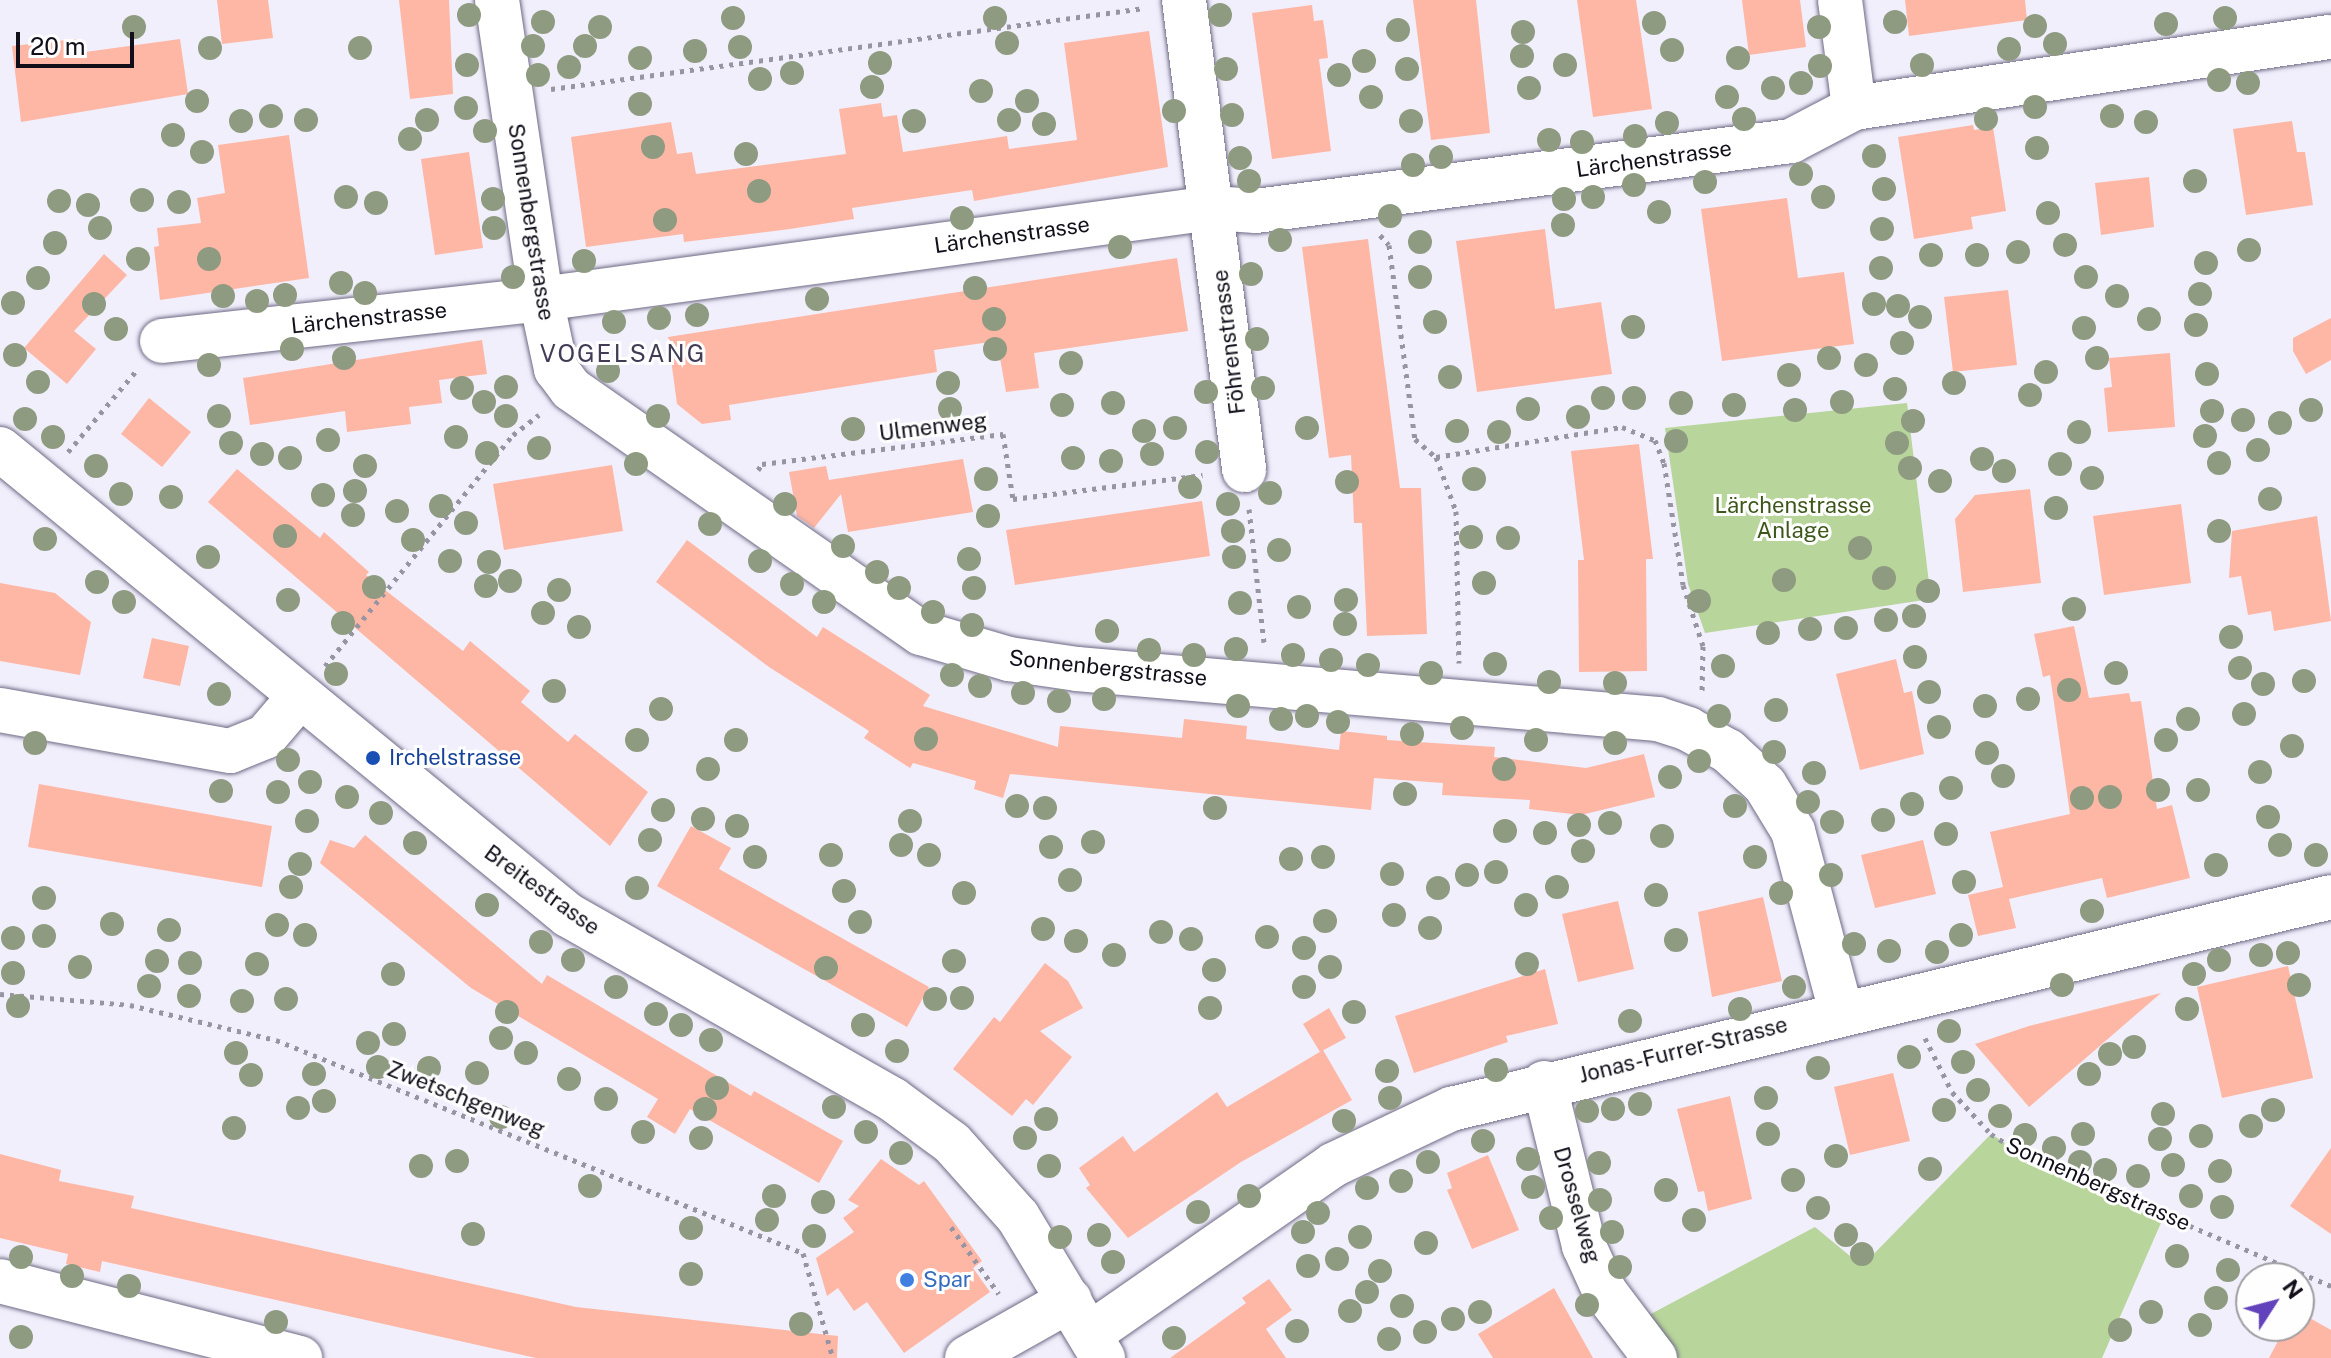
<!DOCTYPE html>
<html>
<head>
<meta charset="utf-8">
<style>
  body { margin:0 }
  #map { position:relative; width:2331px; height:1358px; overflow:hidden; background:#f1effc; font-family:"Public Sans",sans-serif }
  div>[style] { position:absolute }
  .green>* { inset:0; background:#b8d59b }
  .building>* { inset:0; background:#feb6a5 }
  .path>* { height:5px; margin-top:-2.5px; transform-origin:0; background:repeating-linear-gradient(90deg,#9895a2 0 4px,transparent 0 10px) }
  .roads { filter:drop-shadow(0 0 2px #6f6985) drop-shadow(0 0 2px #6f6985) }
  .minor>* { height:44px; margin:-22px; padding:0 22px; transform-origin:22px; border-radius:22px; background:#fff }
  .major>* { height:44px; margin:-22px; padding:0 22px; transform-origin:22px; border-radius:22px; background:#fff }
  .trees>* { width:24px; height:24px; margin:-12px; border-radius:50%; background:#8e9b80 }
  .dots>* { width:22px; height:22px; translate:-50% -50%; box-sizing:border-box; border:4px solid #fefefe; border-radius:50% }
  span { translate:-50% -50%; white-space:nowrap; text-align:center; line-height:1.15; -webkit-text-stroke:6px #fefefe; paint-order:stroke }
  .street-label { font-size:22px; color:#120f1a }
  .park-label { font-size:22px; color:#3d571a }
  .transit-label { font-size:22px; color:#164399 }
  .left { translate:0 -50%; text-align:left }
  .shop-label { font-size:22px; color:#366cbe }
  .neighbourhood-label { font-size:24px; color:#413b55; letter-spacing:2px }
  .north { position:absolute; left:2235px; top:1262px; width:80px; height:80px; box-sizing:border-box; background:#fefefe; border:2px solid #a09ea3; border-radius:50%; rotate:54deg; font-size:22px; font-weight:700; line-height:32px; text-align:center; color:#120f1a }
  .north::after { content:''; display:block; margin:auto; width:28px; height:36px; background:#6343bc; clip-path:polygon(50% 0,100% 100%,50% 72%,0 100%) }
  .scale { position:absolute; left:16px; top:32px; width:118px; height:36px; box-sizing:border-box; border:4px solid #120f1a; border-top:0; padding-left:10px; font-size:24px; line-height:28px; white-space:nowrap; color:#120f1a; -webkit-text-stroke:6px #fefefe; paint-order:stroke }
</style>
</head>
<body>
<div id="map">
  <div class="green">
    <i style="clip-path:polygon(1907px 403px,1931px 599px,1705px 633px,1688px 584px,1665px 428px)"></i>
    <i style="clip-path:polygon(1991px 1134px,2024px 1155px,2164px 1216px,2102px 1358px,1655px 1358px,1630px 1325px,1815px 1227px,1862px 1266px)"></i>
  </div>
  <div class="building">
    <i style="clip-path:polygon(217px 0,268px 0,273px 38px,222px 44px)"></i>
    <i style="clip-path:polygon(399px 0,449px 0,453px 94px,410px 99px)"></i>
    <i style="clip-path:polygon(1413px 0,1476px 0,1490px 133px,1431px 140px)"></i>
    <i style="clip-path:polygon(1577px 0,1636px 0,1652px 109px,1593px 117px)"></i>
    <i style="clip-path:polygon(1742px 0,1800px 0,1806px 47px,1749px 55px)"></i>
    <i style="clip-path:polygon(1905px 0,2025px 0,2027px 20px,1909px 36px)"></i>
    <i style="clip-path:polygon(1312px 5px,1314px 21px,1323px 20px,1326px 40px,1328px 58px,1319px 59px,1331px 151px,1272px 159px,1252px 13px)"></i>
    <i style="clip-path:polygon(1149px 31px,1168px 167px,974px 201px,972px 190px,852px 208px,854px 219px,790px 229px,684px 242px,683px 234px,586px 247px,571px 137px,671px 122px,677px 154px,692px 152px,696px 174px,846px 154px,839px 109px,881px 103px,883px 117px,897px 115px,903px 152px,1007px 136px,1009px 149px,1077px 140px,1064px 43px)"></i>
    <i style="clip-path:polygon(76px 39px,78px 53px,180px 39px,188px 94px,21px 122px,12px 46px)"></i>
    <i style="clip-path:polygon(2292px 121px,2297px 152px,2305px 152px,2313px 205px,2246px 215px,2233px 129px)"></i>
    <i style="clip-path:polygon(1973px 125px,1974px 130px,1993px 127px,2006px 211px,1971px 217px,1973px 229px,1914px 239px,1898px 137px)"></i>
    <i style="clip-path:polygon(289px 135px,309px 278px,160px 300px,154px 247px,159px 246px,157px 228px,201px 223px,197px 198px,225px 193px,218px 145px)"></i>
    <i style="clip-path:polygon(469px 152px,483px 248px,435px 255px,421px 159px)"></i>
    <i style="clip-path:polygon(2149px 177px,2154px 227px,2101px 235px,2095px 183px)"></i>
    <i style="clip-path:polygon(1787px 198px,1798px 278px,1844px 272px,1854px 344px,1722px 361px,1701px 209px)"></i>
    <i style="clip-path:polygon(1545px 229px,1555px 309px,1601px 302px,1612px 374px,1477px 392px,1456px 241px)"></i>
    <i style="clip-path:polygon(1368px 239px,1400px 488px,1421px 488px,1427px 634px,1367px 636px,1362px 523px,1354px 523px,1351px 455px,1329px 458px,1302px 247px)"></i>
    <i style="clip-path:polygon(104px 254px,127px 275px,74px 331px,96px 349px,67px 384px,24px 348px)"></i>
    <i style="clip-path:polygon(1177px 258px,1188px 331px,1034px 353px,1039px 388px,1006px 392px,997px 341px,934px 350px,937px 372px,729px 405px,731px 420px,702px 424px,677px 404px,668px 337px)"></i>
    <i style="clip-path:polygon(2008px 290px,2017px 365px,1953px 372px,1944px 297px)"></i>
    <i style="clip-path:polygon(2331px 318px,2331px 360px,2306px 374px,2293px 351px,2293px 338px)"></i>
    <i style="clip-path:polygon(482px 340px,487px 374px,439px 380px,442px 403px,409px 407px,411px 424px,347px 432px,345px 411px,250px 425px,243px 378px)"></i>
    <i style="clip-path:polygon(2170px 353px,2175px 427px,2108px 432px,2104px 388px,2112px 387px,2109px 358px)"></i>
    <i style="clip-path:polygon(149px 398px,191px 432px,162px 467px,121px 434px)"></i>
    <i style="clip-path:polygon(1639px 444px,1653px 559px,1646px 559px,1647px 671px,1579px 672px,1578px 560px,1584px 560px,1571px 451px)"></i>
    <i style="clip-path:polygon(963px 459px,973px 512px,848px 532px,841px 494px,814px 528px,797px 516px,789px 472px,826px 466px,829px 480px)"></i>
    <i style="clip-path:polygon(612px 465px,623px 531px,504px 550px,493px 484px)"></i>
    <i style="clip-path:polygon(237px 469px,320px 538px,324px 532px,369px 572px,366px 575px,463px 651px,470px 641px,530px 691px,521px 702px,568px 742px,575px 734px,648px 792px,610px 846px,208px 502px)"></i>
    <i style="clip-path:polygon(2030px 489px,2041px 583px,1963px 592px,1955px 519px,1975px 495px)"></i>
    <i style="clip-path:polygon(1202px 501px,1210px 556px,1015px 585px,1006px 530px)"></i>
    <i style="clip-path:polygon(2181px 504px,2191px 583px,2104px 595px,2093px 516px)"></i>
    <i style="clip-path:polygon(2317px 516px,2331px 621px,2274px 631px,2271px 611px,2248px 615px,2241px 576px,2229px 578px,2232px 531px)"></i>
    <i style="clip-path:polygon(687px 540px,817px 637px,823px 627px,930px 695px,923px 706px,1058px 747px,1060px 726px,1182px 738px,1184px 719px,1247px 726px,1246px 739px,1339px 750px,1341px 731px,1387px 736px,1387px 740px,1495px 747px,1494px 757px,1586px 768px,1644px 754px,1655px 797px,1581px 815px,1529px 809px,1530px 800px,1442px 795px,1443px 783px,1374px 778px,1371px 810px,1010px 774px,1003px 798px,974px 789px,976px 781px,913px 763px,910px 768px,864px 738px,869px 731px,769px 667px,656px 582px)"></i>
    <i style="clip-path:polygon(0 583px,55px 593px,91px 622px,80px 675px,0 661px)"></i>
    <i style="clip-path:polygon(2074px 626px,2089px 698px,2129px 693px,2131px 702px,2141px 701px,2157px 809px,2172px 805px,2190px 878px,2107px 898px,2102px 878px,2009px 899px,2016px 928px,1978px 936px,1968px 895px,2003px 887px,1990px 832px,2070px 814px,2050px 675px,2043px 677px,2034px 634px)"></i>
    <i style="clip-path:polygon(152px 638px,189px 646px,180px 686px,143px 678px)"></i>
    <i style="clip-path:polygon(1896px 659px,1904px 693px,1912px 691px,1924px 754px,1860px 770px,1836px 674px)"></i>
    <i style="clip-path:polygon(39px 784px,272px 826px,262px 887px,28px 847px)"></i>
    <i style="clip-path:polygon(691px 826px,731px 848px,719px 869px,929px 987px,907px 1027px,657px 886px)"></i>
    <i style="clip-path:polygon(365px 835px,542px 984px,547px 975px,751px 1096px,754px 1091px,843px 1141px,819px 1183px,690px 1109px,675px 1134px,647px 1117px,658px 1099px,471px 988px,320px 863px,330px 840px,354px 848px)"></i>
    <i style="clip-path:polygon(1923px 840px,1936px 894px,1875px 908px,1861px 855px)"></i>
    <i style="clip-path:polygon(1763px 897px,1782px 981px,1712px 997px,1698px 912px)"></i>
    <i style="clip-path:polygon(1618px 901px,1634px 969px,1578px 982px,1562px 914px)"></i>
    <i style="clip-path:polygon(1045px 963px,1068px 981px,1083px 1008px,1040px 1031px,1072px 1057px,1033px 1105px,1026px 1099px,1012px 1116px,953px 1069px,994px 1017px,1000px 1022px)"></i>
    <i style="clip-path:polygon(2288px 966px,2313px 1078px,2222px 1098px,2197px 987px)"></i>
    <i style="clip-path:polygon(1545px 969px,1558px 1024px,1506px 1036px,1508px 1042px,1414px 1073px,1395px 1016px)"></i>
    <i style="clip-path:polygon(2161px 993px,2029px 1107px,1975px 1044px,2029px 1026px)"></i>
    <i style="clip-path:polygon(1329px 1008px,1346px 1038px,1320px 1052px,1303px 1024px)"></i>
    <i style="clip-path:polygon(1323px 1050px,1352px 1100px,1241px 1162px,1128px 1238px,1086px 1188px,1090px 1185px,1079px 1168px,1123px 1136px,1134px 1152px,1217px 1092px,1227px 1107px)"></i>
    <i style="clip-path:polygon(1893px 1073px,1910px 1141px,1850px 1155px,1834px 1087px)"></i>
    <i style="clip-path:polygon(1730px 1096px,1752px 1199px,1708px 1211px,1704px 1191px,1698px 1192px,1677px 1109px)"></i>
    <i style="clip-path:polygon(2331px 1148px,2331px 1234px,2290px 1206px)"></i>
    <i style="clip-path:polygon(0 1154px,61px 1170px,59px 1181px,134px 1196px,131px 1208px,576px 1307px,838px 1336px,837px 1358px,536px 1358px,102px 1261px,100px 1272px,66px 1264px,68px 1254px,0 1238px)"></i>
    <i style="clip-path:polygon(1488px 1155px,1519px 1230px,1472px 1249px,1447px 1190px,1452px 1188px,1447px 1173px)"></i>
    <i style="clip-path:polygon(881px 1159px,919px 1185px,924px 1181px,982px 1261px,973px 1268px,990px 1292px,904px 1353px,867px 1302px,854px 1311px,838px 1288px,827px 1296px,816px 1258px,854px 1232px,843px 1218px,859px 1206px,848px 1200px)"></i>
    <i style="clip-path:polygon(1269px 1279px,1292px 1310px,1266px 1329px,1286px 1358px,1170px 1358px,1246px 1303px,1242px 1298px)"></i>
    <i style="clip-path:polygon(1554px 1288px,1593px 1358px,1493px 1358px,1478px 1334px)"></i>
    <i style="clip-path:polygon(2299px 1312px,2331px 1330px,2331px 1358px,2269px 1358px,2286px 1326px,2299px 1326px)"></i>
  </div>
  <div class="path">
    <i style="left:551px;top:89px;width:599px;rotate:-7.78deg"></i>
    <i style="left:1380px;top:235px;width:13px;rotate:48deg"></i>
    <i style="left:1389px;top:245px;width:196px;rotate:82.4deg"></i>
    <i style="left:1415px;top:439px;width:28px;rotate:41deg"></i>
    <i style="left:1436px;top:457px;width:58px;rotate:69.7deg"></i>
    <i style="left:1456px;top:511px;width:152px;rotate:88.9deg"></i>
    <i style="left:68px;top:452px;width:106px;rotate:-50deg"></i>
    <i style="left:1436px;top:457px;width:188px;rotate:-9.2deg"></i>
    <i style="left:1622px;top:427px;width:35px;rotate:22deg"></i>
    <i style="left:1655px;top:440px;width:25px;rotate:69deg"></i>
    <i style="left:1664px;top:463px;width:123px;rotate:81.1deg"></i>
    <i style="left:1683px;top:585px;width:64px;rotate:71.8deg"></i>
    <i style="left:1703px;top:646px;width:46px;rotate:91.2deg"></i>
    <i style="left:758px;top:470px;width:7px;rotate:-56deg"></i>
    <i style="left:762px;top:464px;width:243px;rotate:-7.1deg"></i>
    <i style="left:1003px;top:434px;width:66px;rotate:81.3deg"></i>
    <i style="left:1013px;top:499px;width:191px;rotate:-7.2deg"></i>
    <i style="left:1249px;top:509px;width:134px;rotate:83.6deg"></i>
    <i style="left:325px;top:666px;width:298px;rotate:-50.9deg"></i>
    <i style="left:513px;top:435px;width:33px;rotate:-38deg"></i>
    <i style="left:0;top:994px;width:130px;rotate:4.8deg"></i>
    <i style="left:130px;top:1005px;width:150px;rotate:13.5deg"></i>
    <i style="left:276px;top:1040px;width:568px;rotate:22.01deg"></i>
    <i style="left:803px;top:1253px;width:109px;rotate:74.1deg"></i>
    <i style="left:1925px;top:1038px;width:60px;rotate:63.4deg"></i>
    <i style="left:1952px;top:1092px;width:57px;rotate:47.1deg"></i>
    <i style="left:1991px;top:1134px;width:39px;rotate:32deg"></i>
    <i style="left:2024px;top:1155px;width:334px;rotate:23.1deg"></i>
    <i style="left:951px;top:1227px;width:82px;rotate:54.4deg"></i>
  </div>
  <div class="roads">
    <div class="minor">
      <i style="left:497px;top:0;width:302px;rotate:81.6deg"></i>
      <i style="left:541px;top:299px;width:72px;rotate:77.9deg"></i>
      <i style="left:556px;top:369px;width:25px;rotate:53deg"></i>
      <i style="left:571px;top:389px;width:427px;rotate:34.9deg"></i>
      <i style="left:921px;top:633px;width:92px;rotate:16.5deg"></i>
      <i style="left:1009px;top:659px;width:69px;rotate:8.4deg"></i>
      <i style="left:1077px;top:669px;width:583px;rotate:4.92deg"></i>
      <i style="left:1658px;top:719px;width:32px;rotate:18deg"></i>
      <i style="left:1688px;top:729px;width:46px;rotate:28.8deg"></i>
      <i style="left:1728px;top:751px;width:50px;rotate:42.6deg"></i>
      <i style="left:1765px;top:785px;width:54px;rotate:58.7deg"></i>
      <i style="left:1793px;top:831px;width:186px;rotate:75.1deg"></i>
      <i style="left:1184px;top:0;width:474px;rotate:82.7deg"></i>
      <i style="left:1840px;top:0;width:109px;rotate:82.6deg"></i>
      <i style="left:162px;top:341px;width:381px;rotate:-6.3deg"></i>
      <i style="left:541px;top:299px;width:677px;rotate:-7.72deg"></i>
      <i style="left:1212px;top:208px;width:44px;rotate:3.9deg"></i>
      <i style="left:1256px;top:211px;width:540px;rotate:-7.45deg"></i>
      <i style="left:1791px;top:141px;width:71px;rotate:-27.6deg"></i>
      <i style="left:1854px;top:108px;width:482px;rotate:-8.5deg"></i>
      <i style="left:0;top:710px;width:234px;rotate:10.1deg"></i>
      <i style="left:230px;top:751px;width:38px;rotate:-22deg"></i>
      <i style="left:265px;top:737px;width:52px;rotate:-49.6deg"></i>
      <i style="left:1544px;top:1083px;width:168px;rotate:76.2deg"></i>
      <i style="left:1584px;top:1246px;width:51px;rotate:65.5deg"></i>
      <i style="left:1605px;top:1292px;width:83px;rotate:52.9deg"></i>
      <i style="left:0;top:1281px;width:310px;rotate:14.4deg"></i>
      <i style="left:1090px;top:1334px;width:296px;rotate:-34.8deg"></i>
      <i style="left:1333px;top:1165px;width:131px;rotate:-25.4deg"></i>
      <i style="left:1451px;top:1109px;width:905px;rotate:-13.54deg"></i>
      <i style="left:967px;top:1358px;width:118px;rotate:-29.4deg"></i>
    </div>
    <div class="major">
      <i style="left:0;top:449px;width:735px;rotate:39.37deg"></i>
      <i style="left:568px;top:915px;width:373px;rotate:29.6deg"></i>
      <i style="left:892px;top:1099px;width:74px;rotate:36.3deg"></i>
      <i style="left:952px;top:1143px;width:99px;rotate:48.3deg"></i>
      <i style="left:1018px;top:1217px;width:165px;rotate:58.9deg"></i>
    </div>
  </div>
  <div class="trees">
    <i style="left:469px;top:15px"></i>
    <i style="left:1220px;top:15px"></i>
    <i style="left:733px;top:18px"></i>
    <i style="left:995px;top:18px"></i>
    <i style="left:2225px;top:18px"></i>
    <i style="left:543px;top:22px"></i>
    <i style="left:1895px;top:22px"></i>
    <i style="left:1654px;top:23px"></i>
    <i style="left:2166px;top:24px"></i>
    <i style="left:2035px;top:26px"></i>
    <i style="left:134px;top:27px"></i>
    <i style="left:600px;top:27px"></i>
    <i style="left:1819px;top:27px"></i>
    <i style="left:1398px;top:30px"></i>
    <i style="left:1523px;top:32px"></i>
    <i style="left:1007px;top:43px"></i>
    <i style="left:2055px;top:44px"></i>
    <i style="left:533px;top:46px"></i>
    <i style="left:585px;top:46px"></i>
    <i style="left:740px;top:47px"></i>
    <i style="left:210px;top:48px"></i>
    <i style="left:360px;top:48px"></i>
    <i style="left:2009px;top:49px"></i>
    <i style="left:1672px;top:50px"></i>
    <i style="left:695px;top:51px"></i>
    <i style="left:1522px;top:56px"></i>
    <i style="left:640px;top:58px"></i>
    <i style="left:1738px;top:58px"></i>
    <i style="left:1364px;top:61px"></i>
    <i style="left:880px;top:63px"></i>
    <i style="left:467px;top:65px"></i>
    <i style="left:1565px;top:65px"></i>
    <i style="left:1922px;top:65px"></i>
    <i style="left:1820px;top:66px"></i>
    <i style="left:569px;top:67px"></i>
    <i style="left:1226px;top:69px"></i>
    <i style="left:1407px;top:69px"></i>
    <i style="left:792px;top:73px"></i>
    <i style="left:538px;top:75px"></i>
    <i style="left:1339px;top:75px"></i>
    <i style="left:760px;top:79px"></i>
    <i style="left:2219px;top:80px"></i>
    <i style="left:1801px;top:83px"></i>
    <i style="left:2248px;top:83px"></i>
    <i style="left:872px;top:87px"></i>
    <i style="left:1529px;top:88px"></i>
    <i style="left:1773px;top:88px"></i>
    <i style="left:981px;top:91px"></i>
    <i style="left:1371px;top:97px"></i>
    <i style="left:1727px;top:97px"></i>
    <i style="left:197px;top:101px"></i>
    <i style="left:1027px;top:101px"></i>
    <i style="left:640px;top:104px"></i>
    <i style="left:2035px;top:107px"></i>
    <i style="left:466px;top:108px"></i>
    <i style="left:1174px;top:111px"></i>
    <i style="left:1232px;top:115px"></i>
    <i style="left:271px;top:116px"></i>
    <i style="left:2112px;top:116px"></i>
    <i style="left:1744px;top:119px"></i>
    <i style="left:1986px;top:119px"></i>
    <i style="left:306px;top:120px"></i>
    <i style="left:427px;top:120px"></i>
    <i style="left:1009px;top:120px"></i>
    <i style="left:241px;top:121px"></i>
    <i style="left:914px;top:121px"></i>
    <i style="left:1411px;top:121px"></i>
    <i style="left:2146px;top:122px"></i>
    <i style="left:1667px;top:123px"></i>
    <i style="left:1044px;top:124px"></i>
    <i style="left:485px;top:131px"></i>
    <i style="left:173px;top:135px"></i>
    <i style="left:1635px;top:136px"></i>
    <i style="left:410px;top:139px"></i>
    <i style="left:1549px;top:140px"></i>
    <i style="left:1582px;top:142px"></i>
    <i style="left:653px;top:147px"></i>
    <i style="left:2037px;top:148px"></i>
    <i style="left:202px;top:152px"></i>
    <i style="left:746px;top:154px"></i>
    <i style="left:1874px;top:156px"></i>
    <i style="left:1441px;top:157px"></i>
    <i style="left:1240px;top:158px"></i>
    <i style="left:1413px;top:165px"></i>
    <i style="left:1801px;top:174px"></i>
    <i style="left:1249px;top:181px"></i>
    <i style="left:2195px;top:181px"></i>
    <i style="left:1705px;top:182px"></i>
    <i style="left:1634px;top:185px"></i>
    <i style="left:1884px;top:189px"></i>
    <i style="left:759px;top:191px"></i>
    <i style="left:346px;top:197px"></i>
    <i style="left:1593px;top:197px"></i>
    <i style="left:1823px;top:197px"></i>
    <i style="left:493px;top:199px"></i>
    <i style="left:1564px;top:199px"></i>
    <i style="left:142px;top:200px"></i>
    <i style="left:59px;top:201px"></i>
    <i style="left:179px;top:202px"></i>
    <i style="left:376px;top:203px"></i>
    <i style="left:88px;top:205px"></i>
    <i style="left:1659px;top:212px"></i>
    <i style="left:2048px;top:213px"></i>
    <i style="left:1390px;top:216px"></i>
    <i style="left:962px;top:218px"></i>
    <i style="left:665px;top:220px"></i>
    <i style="left:1563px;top:225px"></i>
    <i style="left:100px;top:228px"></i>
    <i style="left:494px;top:228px"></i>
    <i style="left:1882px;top:229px"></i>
    <i style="left:1280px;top:240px"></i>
    <i style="left:1420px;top:242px"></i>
    <i style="left:55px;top:243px"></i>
    <i style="left:2065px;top:245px"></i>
    <i style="left:1120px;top:247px"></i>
    <i style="left:2249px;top:250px"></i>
    <i style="left:2018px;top:252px"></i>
    <i style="left:1931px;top:255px"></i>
    <i style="left:1977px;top:255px"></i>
    <i style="left:138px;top:259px"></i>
    <i style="left:209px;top:259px"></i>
    <i style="left:584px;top:261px"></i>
    <i style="left:2206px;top:263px"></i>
    <i style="left:1881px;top:268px"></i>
    <i style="left:1251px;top:274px"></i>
    <i style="left:513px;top:277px"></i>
    <i style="left:1420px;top:277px"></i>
    <i style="left:2086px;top:277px"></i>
    <i style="left:38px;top:278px"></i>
    <i style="left:341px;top:283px"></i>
    <i style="left:975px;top:288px"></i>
    <i style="left:365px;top:293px"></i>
    <i style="left:2200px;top:294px"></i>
    <i style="left:285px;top:295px"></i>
    <i style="left:223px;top:296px"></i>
    <i style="left:2117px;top:296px"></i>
    <i style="left:817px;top:299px"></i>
    <i style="left:257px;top:301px"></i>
    <i style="left:13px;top:303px"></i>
    <i style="left:94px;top:304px"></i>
    <i style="left:1874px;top:304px"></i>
    <i style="left:1898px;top:306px"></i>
    <i style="left:697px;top:315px"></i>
    <i style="left:1920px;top:317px"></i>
    <i style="left:659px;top:318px"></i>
    <i style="left:994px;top:319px"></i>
    <i style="left:2149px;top:319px"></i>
    <i style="left:614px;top:322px"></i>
    <i style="left:1435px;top:322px"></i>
    <i style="left:2196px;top:325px"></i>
    <i style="left:1633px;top:327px"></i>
    <i style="left:2084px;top:328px"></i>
    <i style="left:116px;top:329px"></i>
    <i style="left:1257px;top:339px"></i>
    <i style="left:1902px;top:343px"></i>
    <i style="left:292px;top:349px"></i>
    <i style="left:995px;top:349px"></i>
    <i style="left:15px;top:355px"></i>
    <i style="left:344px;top:358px"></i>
    <i style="left:1829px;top:358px"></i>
    <i style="left:2097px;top:358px"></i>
    <i style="left:1071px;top:363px"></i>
    <i style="left:209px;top:365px"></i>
    <i style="left:1866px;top:365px"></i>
    <i style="left:608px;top:371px"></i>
    <i style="left:2046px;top:372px"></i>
    <i style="left:2207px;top:374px"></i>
    <i style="left:1789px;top:375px"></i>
    <i style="left:1450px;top:377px"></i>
    <i style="left:38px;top:382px"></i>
    <i style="left:948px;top:383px"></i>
    <i style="left:1954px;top:383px"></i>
    <i style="left:506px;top:387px"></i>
    <i style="left:462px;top:388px"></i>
    <i style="left:1263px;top:388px"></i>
    <i style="left:1895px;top:389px"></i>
    <i style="left:1206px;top:392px"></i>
    <i style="left:2030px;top:395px"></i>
    <i style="left:1603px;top:398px"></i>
    <i style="left:1634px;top:398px"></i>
    <i style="left:484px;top:402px"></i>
    <i style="left:1842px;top:402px"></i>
    <i style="left:1113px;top:403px"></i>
    <i style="left:1681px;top:403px"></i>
    <i style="left:1062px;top:405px"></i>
    <i style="left:1734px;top:405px"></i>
    <i style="left:950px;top:409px"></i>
    <i style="left:1528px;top:409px"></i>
    <i style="left:1795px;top:410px"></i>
    <i style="left:2311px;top:410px"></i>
    <i style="left:2212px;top:411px"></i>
    <i style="left:219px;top:416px"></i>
    <i style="left:506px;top:416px"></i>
    <i style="left:658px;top:416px"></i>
    <i style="left:1578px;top:417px"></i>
    <i style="left:25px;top:419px"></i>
    <i style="left:2243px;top:420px"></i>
    <i style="left:1913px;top:421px"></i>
    <i style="left:2280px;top:423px"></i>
    <i style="left:1175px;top:428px"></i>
    <i style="left:1307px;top:428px"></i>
    <i style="left:853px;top:429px"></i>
    <i style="left:1144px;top:431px"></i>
    <i style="left:1457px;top:431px"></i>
    <i style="left:1499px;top:432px"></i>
    <i style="left:2079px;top:432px"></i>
    <i style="left:2205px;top:436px"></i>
    <i style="left:53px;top:437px"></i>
    <i style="left:456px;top:437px"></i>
    <i style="left:328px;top:440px"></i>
    <i style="left:1676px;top:441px"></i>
    <i style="left:231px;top:443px"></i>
    <i style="left:1897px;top:443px"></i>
    <i style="left:539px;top:448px"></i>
    <i style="left:2258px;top:450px"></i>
    <i style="left:1207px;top:452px"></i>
    <i style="left:487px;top:453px"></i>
    <i style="left:262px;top:454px"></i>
    <i style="left:1152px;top:454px"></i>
    <i style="left:290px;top:458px"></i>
    <i style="left:1073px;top:458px"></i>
    <i style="left:1982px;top:459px"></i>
    <i style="left:1111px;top:461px"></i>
    <i style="left:2219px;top:463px"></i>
    <i style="left:636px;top:464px"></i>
    <i style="left:2060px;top:464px"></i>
    <i style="left:96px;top:466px"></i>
    <i style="left:365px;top:466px"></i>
    <i style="left:1910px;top:468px"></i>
    <i style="left:2004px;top:471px"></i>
    <i style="left:2092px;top:478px"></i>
    <i style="left:986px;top:479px"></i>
    <i style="left:1474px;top:479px"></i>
    <i style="left:1940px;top:481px"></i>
    <i style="left:1347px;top:482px"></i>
    <i style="left:1190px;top:487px"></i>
    <i style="left:355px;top:491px"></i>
    <i style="left:1270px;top:493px"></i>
    <i style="left:121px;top:494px"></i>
    <i style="left:323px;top:495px"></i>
    <i style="left:171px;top:497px"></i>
    <i style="left:2270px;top:499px"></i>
    <i style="left:785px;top:504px"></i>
    <i style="left:1228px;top:504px"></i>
    <i style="left:441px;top:506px"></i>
    <i style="left:2056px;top:508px"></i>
    <i style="left:397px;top:511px"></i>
    <i style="left:353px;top:515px"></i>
    <i style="left:988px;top:516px"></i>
    <i style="left:466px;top:523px"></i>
    <i style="left:710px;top:524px"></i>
    <i style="left:1233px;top:531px"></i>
    <i style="left:2219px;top:531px"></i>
    <i style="left:285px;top:536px"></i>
    <i style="left:1471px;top:537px"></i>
    <i style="left:1508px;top:538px"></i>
    <i style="left:45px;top:539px"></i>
    <i style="left:413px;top:540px"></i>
    <i style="left:843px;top:546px"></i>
    <i style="left:1860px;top:548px"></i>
    <i style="left:1279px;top:550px"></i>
    <i style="left:208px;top:557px"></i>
    <i style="left:1234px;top:557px"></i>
    <i style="left:969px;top:559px"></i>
    <i style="left:450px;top:561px"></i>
    <i style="left:760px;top:561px"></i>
    <i style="left:489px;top:562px"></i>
    <i style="left:877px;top:572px"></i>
    <i style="left:1884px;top:578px"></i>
    <i style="left:1784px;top:580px"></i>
    <i style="left:510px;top:581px"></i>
    <i style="left:97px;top:582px"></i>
    <i style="left:1484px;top:583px"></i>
    <i style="left:792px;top:584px"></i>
    <i style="left:486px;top:586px"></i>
    <i style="left:374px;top:587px"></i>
    <i style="left:899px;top:588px"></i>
    <i style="left:974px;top:588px"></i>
    <i style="left:559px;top:590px"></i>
    <i style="left:1928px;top:591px"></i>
    <i style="left:288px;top:600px"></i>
    <i style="left:1346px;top:600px"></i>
    <i style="left:1699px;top:601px"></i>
    <i style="left:124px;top:602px"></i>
    <i style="left:824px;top:602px"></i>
    <i style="left:1240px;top:603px"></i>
    <i style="left:1299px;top:607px"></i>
    <i style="left:2074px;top:609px"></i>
    <i style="left:933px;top:612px"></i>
    <i style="left:543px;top:613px"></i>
    <i style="left:1914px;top:616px"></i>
    <i style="left:1886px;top:620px"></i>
    <i style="left:343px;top:623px"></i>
    <i style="left:1345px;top:624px"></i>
    <i style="left:972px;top:625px"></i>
    <i style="left:579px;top:627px"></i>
    <i style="left:1846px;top:628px"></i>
    <i style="left:1810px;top:629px"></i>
    <i style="left:1107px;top:631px"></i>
    <i style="left:1768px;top:633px"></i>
    <i style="left:2231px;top:637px"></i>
    <i style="left:1236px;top:649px"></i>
    <i style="left:1149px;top:650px"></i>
    <i style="left:1194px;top:655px"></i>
    <i style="left:1293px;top:655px"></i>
    <i style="left:1915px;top:657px"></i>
    <i style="left:1331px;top:660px"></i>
    <i style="left:1495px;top:664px"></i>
    <i style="left:1368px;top:665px"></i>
    <i style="left:1723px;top:666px"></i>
    <i style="left:2240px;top:668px"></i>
    <i style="left:1431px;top:673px"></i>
    <i style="left:2116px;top:673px"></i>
    <i style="left:336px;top:674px"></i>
    <i style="left:952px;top:675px"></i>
    <i style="left:2304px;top:681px"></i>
    <i style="left:1549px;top:682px"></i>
    <i style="left:1615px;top:683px"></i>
    <i style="left:2263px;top:684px"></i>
    <i style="left:980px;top:686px"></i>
    <i style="left:2069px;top:690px"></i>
    <i style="left:554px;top:691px"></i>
    <i style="left:1929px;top:692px"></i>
    <i style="left:1023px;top:693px"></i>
    <i style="left:219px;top:694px"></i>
    <i style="left:1104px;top:699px"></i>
    <i style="left:2028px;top:699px"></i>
    <i style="left:1059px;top:701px"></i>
    <i style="left:1238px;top:706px"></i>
    <i style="left:1985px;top:706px"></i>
    <i style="left:661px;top:709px"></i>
    <i style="left:1776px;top:710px"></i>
    <i style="left:2244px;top:714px"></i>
    <i style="left:1307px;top:716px"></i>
    <i style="left:1719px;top:716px"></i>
    <i style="left:1281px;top:719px"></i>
    <i style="left:2188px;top:719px"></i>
    <i style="left:1338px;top:722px"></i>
    <i style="left:1939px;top:727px"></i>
    <i style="left:1462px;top:728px"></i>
    <i style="left:1412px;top:734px"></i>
    <i style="left:926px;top:739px"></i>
    <i style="left:637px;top:740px"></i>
    <i style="left:736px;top:740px"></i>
    <i style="left:1536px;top:740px"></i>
    <i style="left:2166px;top:740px"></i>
    <i style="left:35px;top:743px"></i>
    <i style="left:1615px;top:743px"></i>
    <i style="left:2292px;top:746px"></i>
    <i style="left:1774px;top:752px"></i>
    <i style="left:1987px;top:753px"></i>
    <i style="left:288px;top:760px"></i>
    <i style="left:1699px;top:761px"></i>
    <i style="left:708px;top:769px"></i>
    <i style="left:1504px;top:769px"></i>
    <i style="left:2260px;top:772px"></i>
    <i style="left:1814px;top:773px"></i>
    <i style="left:2003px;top:776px"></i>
    <i style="left:1670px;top:777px"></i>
    <i style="left:310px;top:782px"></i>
    <i style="left:1951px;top:788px"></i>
    <i style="left:2158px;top:790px"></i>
    <i style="left:2198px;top:790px"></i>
    <i style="left:221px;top:791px"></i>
    <i style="left:278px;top:792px"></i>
    <i style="left:1405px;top:794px"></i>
    <i style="left:347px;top:797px"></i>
    <i style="left:2110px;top:797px"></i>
    <i style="left:2082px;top:798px"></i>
    <i style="left:1808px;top:802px"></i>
    <i style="left:1912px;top:804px"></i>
    <i style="left:1017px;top:806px"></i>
    <i style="left:1735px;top:806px"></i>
    <i style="left:1045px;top:808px"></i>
    <i style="left:1215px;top:808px"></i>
    <i style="left:663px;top:810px"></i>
    <i style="left:381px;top:813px"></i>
    <i style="left:2268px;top:817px"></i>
    <i style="left:703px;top:819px"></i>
    <i style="left:1883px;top:820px"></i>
    <i style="left:307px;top:821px"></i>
    <i style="left:910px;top:821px"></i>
    <i style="left:1832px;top:822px"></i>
    <i style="left:1610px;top:823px"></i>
    <i style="left:1579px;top:825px"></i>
    <i style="left:737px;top:826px"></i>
    <i style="left:1505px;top:831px"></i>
    <i style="left:1545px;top:833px"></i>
    <i style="left:1946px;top:834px"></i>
    <i style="left:1662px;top:836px"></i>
    <i style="left:650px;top:840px"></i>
    <i style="left:1093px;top:842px"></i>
    <i style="left:415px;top:843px"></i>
    <i style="left:901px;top:845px"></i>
    <i style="left:2280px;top:845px"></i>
    <i style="left:1051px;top:847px"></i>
    <i style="left:1583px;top:851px"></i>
    <i style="left:831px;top:855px"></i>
    <i style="left:929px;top:855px"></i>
    <i style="left:2316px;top:855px"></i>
    <i style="left:755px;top:857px"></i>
    <i style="left:1323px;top:857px"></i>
    <i style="left:1755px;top:857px"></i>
    <i style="left:1291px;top:859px"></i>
    <i style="left:300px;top:864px"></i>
    <i style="left:2216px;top:865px"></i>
    <i style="left:1496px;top:872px"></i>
    <i style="left:1392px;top:874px"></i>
    <i style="left:1467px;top:875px"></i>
    <i style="left:1831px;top:875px"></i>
    <i style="left:1070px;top:880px"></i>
    <i style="left:1964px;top:882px"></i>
    <i style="left:291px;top:887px"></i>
    <i style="left:1557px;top:887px"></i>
    <i style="left:637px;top:888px"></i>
    <i style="left:1438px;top:888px"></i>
    <i style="left:844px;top:891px"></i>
    <i style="left:964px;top:893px"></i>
    <i style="left:1781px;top:893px"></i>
    <i style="left:1656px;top:895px"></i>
    <i style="left:44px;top:898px"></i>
    <i style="left:487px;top:905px"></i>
    <i style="left:1526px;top:905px"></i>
    <i style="left:2092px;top:911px"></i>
    <i style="left:1394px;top:915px"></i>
    <i style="left:1325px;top:921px"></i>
    <i style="left:860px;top:922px"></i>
    <i style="left:112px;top:924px"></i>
    <i style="left:277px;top:925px"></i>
    <i style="left:1430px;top:928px"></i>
    <i style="left:1043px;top:929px"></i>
    <i style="left:169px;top:930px"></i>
    <i style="left:1161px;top:932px"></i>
    <i style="left:305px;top:935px"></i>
    <i style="left:1961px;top:935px"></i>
    <i style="left:44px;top:936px"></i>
    <i style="left:1267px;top:937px"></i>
    <i style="left:13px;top:938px"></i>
    <i style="left:1191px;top:939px"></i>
    <i style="left:1676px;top:940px"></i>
    <i style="left:1076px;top:941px"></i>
    <i style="left:541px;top:942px"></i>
    <i style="left:1854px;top:944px"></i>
    <i style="left:1304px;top:948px"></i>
    <i style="left:1889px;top:951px"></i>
    <i style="left:1937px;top:952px"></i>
    <i style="left:2288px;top:953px"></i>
    <i style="left:1114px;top:955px"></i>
    <i style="left:2261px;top:955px"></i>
    <i style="left:573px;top:960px"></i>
    <i style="left:2219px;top:960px"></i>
    <i style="left:157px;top:961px"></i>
    <i style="left:954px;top:961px"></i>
    <i style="left:190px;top:963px"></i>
    <i style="left:257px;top:964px"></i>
    <i style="left:1527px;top:964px"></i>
    <i style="left:80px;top:967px"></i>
    <i style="left:1330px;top:967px"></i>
    <i style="left:826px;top:968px"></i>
    <i style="left:1214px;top:970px"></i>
    <i style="left:13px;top:973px"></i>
    <i style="left:393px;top:974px"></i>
    <i style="left:2194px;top:974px"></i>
    <i style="left:2062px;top:985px"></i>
    <i style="left:2299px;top:985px"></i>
    <i style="left:149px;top:986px"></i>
    <i style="left:616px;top:987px"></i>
    <i style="left:1304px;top:987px"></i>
    <i style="left:1794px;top:987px"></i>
    <i style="left:189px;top:996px"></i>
    <i style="left:962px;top:998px"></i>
    <i style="left:286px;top:999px"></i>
    <i style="left:935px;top:999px"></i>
    <i style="left:242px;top:1001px"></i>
    <i style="left:18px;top:1006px"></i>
    <i style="left:1210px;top:1008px"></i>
    <i style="left:1740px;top:1009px"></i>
    <i style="left:2187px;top:1009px"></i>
    <i style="left:507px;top:1012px"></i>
    <i style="left:1354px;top:1012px"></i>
    <i style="left:656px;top:1014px"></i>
    <i style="left:1630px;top:1021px"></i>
    <i style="left:681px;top:1025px"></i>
    <i style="left:863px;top:1025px"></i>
    <i style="left:1949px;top:1031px"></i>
    <i style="left:394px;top:1034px"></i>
    <i style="left:501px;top:1038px"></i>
    <i style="left:711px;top:1040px"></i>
    <i style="left:368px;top:1043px"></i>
    <i style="left:2134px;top:1047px"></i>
    <i style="left:897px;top:1051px"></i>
    <i style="left:236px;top:1053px"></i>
    <i style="left:526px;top:1053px"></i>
    <i style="left:2110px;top:1054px"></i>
    <i style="left:1909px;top:1057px"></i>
    <i style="left:1963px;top:1062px"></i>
    <i style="left:378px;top:1067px"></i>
    <i style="left:429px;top:1068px"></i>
    <i style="left:1818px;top:1068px"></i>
    <i style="left:1496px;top:1070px"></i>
    <i style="left:1387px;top:1071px"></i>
    <i style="left:477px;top:1073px"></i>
    <i style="left:314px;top:1074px"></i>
    <i style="left:2089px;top:1074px"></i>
    <i style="left:251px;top:1075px"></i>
    <i style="left:569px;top:1079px"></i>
    <i style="left:717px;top:1088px"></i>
    <i style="left:1978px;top:1090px"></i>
    <i style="left:1390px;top:1098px"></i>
    <i style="left:1766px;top:1098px"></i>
    <i style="left:606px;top:1099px"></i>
    <i style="left:324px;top:1101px"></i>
    <i style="left:1640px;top:1104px"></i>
    <i style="left:834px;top:1107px"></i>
    <i style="left:298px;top:1108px"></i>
    <i style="left:705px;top:1109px"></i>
    <i style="left:1613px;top:1109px"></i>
    <i style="left:1944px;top:1110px"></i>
    <i style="left:2273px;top:1110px"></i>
    <i style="left:1587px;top:1111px"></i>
    <i style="left:2163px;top:1114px"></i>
    <i style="left:2000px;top:1116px"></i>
    <i style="left:501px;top:1117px"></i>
    <i style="left:1046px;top:1119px"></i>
    <i style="left:1344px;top:1121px"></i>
    <i style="left:2251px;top:1126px"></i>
    <i style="left:234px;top:1128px"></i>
    <i style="left:643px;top:1132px"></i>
    <i style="left:866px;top:1132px"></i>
    <i style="left:1768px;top:1134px"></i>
    <i style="left:2083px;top:1134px"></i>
    <i style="left:2025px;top:1135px"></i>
    <i style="left:2201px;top:1136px"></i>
    <i style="left:701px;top:1138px"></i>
    <i style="left:1025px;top:1138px"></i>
    <i style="left:2160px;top:1139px"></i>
    <i style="left:1483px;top:1141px"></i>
    <i style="left:2054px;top:1148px"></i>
    <i style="left:901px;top:1153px"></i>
    <i style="left:1836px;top:1156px"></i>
    <i style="left:1528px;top:1159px"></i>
    <i style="left:457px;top:1161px"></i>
    <i style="left:1428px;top:1162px"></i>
    <i style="left:2080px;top:1162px"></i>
    <i style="left:1599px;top:1163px"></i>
    <i style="left:2173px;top:1165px"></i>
    <i style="left:421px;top:1166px"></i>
    <i style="left:1049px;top:1166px"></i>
    <i style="left:1930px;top:1169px"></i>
    <i style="left:2105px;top:1170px"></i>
    <i style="left:2220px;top:1171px"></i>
    <i style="left:2138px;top:1176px"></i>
    <i style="left:1793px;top:1180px"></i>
    <i style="left:1401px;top:1181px"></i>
    <i style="left:590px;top:1186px"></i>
    <i style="left:1533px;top:1187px"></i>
    <i style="left:1367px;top:1188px"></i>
    <i style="left:1666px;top:1190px"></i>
    <i style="left:774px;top:1196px"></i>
    <i style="left:1249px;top:1196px"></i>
    <i style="left:2191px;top:1196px"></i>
    <i style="left:1600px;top:1200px"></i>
    <i style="left:823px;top:1202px"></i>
    <i style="left:2222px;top:1207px"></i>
    <i style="left:1818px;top:1208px"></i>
    <i style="left:1198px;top:1212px"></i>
    <i style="left:1318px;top:1213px"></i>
    <i style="left:1551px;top:1218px"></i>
    <i style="left:767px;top:1220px"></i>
    <i style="left:1694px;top:1220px"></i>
    <i style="left:691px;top:1228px"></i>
    <i style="left:1303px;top:1232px"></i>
    <i style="left:1612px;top:1232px"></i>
    <i style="left:473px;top:1234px"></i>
    <i style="left:1099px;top:1235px"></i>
    <i style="left:1846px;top:1235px"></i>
    <i style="left:814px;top:1236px"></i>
    <i style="left:1060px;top:1237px"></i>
    <i style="left:1360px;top:1237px"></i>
    <i style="left:1426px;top:1243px"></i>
    <i style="left:1862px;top:1254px"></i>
    <i style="left:2177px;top:1256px"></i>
    <i style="left:21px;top:1257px"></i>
    <i style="left:1337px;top:1259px"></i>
    <i style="left:1113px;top:1262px"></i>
    <i style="left:1308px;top:1266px"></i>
    <i style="left:1620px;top:1267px"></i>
    <i style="left:2228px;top:1270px"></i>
    <i style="left:1380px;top:1271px"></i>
    <i style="left:691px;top:1274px"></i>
    <i style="left:72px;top:1276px"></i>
    <i style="left:129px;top:1286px"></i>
    <i style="left:1367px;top:1292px"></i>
    <i style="left:2216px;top:1298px"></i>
    <i style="left:1587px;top:1305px"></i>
    <i style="left:1402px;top:1306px"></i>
    <i style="left:1350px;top:1311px"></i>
    <i style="left:1480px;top:1312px"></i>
    <i style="left:2151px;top:1312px"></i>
    <i style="left:1453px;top:1319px"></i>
    <i style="left:276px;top:1322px"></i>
    <i style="left:801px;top:1324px"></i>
    <i style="left:2200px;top:1325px"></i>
    <i style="left:2120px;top:1330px"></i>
    <i style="left:1297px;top:1331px"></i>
    <i style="left:1425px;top:1332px"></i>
    <i style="left:21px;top:1337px"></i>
    <i style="left:1174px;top:1338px"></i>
    <i style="left:1389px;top:1339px"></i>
  </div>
  <div class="dots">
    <i style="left:373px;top:758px;background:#1a4fb4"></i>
    <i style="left:907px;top:1280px;background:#3f7fe0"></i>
  </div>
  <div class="street-label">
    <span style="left:1654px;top:159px;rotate:-8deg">Lärchenstrasse</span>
    <span style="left:531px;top:222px;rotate:81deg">Sonnenbergstrasse</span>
    <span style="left:1012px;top:235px;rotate:-8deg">Lärchenstrasse</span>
    <span style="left:369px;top:318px;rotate:-6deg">Lärchenstrasse</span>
    <span style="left:1229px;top:342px;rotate:-97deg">Föhrenstrasse</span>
    <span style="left:933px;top:427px;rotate:-7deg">Ulmenweg</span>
    <span style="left:1108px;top:668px;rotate:6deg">Sonnenbergstrasse</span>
    <span style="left:542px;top:890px;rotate:36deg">Breitestrasse</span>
    <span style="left:1683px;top:1050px;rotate:-14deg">Jonas-Furrer-Strasse</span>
    <span style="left:466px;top:1099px;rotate:22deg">Zwetschgenweg</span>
    <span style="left:2098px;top:1184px;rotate:24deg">Sonnenbergstrasse</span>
    <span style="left:1577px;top:1205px;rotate:74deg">Drosselweg</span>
  </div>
  <div class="park-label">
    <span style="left:1793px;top:518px">Lärchenstrasse<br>Anlage</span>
  </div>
  <div class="transit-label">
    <span class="left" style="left:389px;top:758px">Irchelstrasse</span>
  </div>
  <div class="shop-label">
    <span class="left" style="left:923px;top:1280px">Spar</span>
  </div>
  <div class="neighbourhood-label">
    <span style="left:623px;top:354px">VOGELSANG</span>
  </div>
  <div class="north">N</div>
  <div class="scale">20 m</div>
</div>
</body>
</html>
